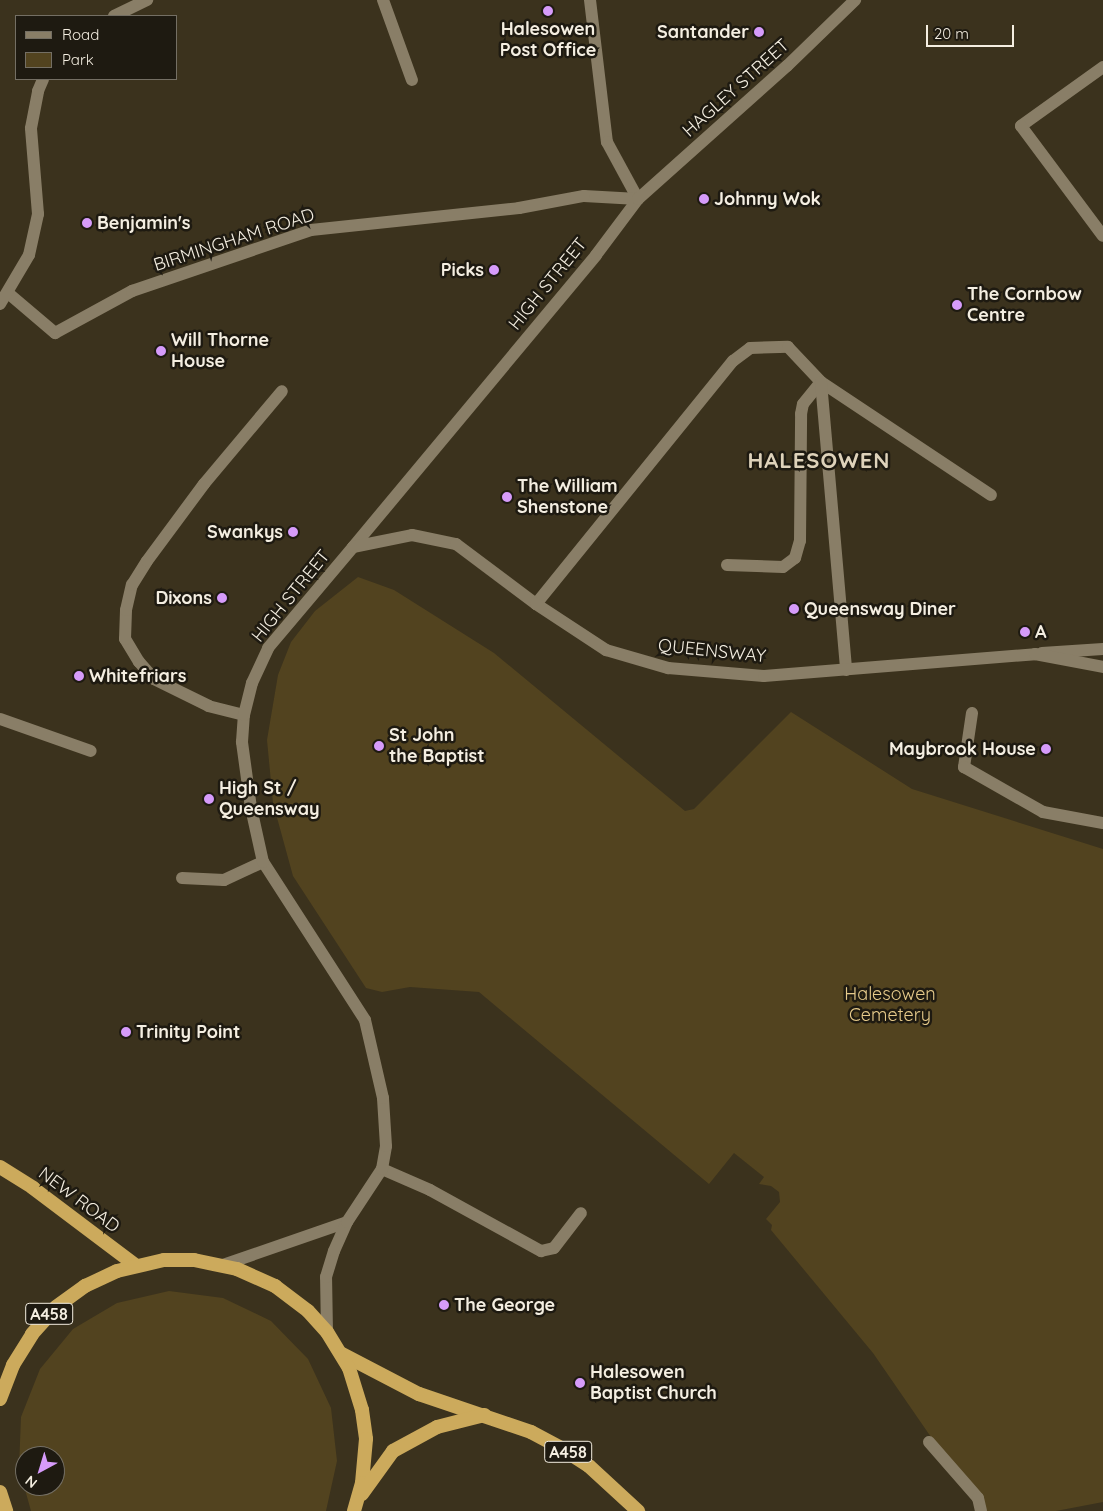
<!DOCTYPE html>
<html>
<head>
<meta charset="utf-8">
<style>
  body { margin:0 }
  #map { position:relative; width:1103px; height:1511px; overflow:hidden; background:#3b321d; font-family:Quicksand,sans-serif }
  div>[style] { position:absolute }
  .green>* { inset:0; background:#52431f }
  .service>* { height:12px; margin:-6px; padding:0 6px; transform-origin:6px; border-radius:6px; background:#897e67 }
  .pedestrian>* { height:12px; margin:-6px; padding:0 6px; transform-origin:6px; border-radius:6px; background:#897e67 }
  .minor>* { height:12px; margin:-6px; padding:0 6px; transform-origin:6px; border-radius:6px; background:#897e67 }
  .tertiary>* { height:12px; margin:-6px; padding:0 6px; transform-origin:6px; border-radius:6px; background:#897e67 }
  .secondary>* { height:12px; margin:-6px; padding:0 6px; transform-origin:6px; border-radius:6px; background:#897e67 }
  .trunk>* { height:14px; margin:-7px; padding:0 7px; transform-origin:7px; border-radius:7px; background:#ccaa5c }
  .dots>* { width:14px; height:14px; translate:-50% -50%; box-sizing:border-box; border:2px solid #1e1a11; border-radius:50% }
  span { translate:-50% -50%; white-space:nowrap; text-align:center; line-height:1.15; -webkit-text-stroke:5px #1e1a11; paint-order:stroke }
  .shield-label span { padding:1px 4px; background:#1e1a11; border:1px solid; border-radius:4px; -webkit-text-stroke-width:0 }
  .shield-label { font-size:16px; color:#f4eee1; font-weight:700 }
  .poi-label { font-size:18px; color:#f4eee1; font-weight:700 }
  .right { translate:-100% -50%; text-align:right }
  .left { translate:0 -50%; text-align:left }
  .street-label { font-size:18px; color:#f4eee1 }
  .park-label { font-size:18px; color:#e6ca8a }
  .district-label { font-size:22px; color:#ded2ba; font-weight:700; letter-spacing:1px }
  .legend { position:absolute; left:15px; top:15px; width:162px; height:65px; box-sizing:border-box; background:#1e1a11; border:1px solid #746f64; margin:0; padding:6px 9px; list-style:none; font-size:15px; color:#f4eee1 }
  .legend li { display:flex; align-items:center; gap:10px; height:25px }
  .legend b { width:25px; border:1px solid #746f64 }
  .north { position:absolute; left:15px; top:1446px; width:50px; height:50px; box-sizing:border-box; background:#1e1a11; border:1px solid #746f64; border-radius:50%; rotate:219deg; font-size:14px; font-weight:700; line-height:20px; text-align:center; color:#f4eee1 }
  .north::after { content:''; display:block; margin:auto; width:18px; height:22px; background:#d69bfa; clip-path:polygon(50% 0,100% 100%,50% 72%,0 100%) }
  .scale { position:absolute; left:926px; top:25px; width:88px; height:22px; box-sizing:border-box; border:2px solid #f4eee1; border-top:0; padding-left:6px; font-size:15px; line-height:18px; white-space:nowrap; color:#f4eee1; -webkit-text-stroke:4px #1e1a11; paint-order:stroke }
</style>
</head>
<body>
<div id="map">
  <div class="green">
    <i style="clip-path:polygon(358px 577px,394px 590px,494px 653px,685px 811px,694px 809px,791px 712px,912px 789px,1103px 849px,1103px 1502px,1056px 1511px,982px 1511px,873px 1353px,771px 1230px,772px 1225px,766px 1219px,780px 1202px,779px 1192px,771px 1186px,759px 1184px,764px 1177px,734px 1153px,709px 1184px,479px 992px,410px 987px,382px 992px,366px 988px,293px 876px,273px 803px,267px 740px,278px 675px,291px 642px,315px 611px)"></i>
    <i style="clip-path:polygon(evenodd,169px 1291px,223px 1298px,271px 1321px,308px 1359px,331px 1408px,337px 1461px,326px 1511px,31px 1511px,19px 1468px,21px 1417px,40px 1369px,73px 1329px,117px 1303px,169px 1291px,25px 1456px,55px 1456px,55px 1486px,25px 1486px,25px 1456px)"></i>
  </div>
  <div class="service">
    <i style="left:383px;top:0;width:85px;rotate:70.1deg"></i>
    <i style="left:1103px;top:67px;width:101px;rotate:144.3deg"></i>
    <i style="left:1021px;top:126px;width:137px;rotate:53.3deg"></i>
    <i style="left:727px;top:565px;width:56px;rotate:2deg"></i>
    <i style="left:783px;top:567px;width:15px;rotate:-37deg"></i>
    <i style="left:795px;top:558px;width:18px;rotate:-74deg"></i>
    <i style="left:800px;top:541px;width:127px;rotate:-89.5deg"></i>
    <i style="left:801px;top:414px;width:10px;rotate:-79deg"></i>
    <i style="left:803px;top:404px;width:28px;rotate:-51deg"></i>
    <i style="left:821px;top:382px;width:204px;rotate:33.6deg"></i>
    <i style="left:536px;top:604px;width:313px;rotate:-51deg"></i>
    <i style="left:733px;top:361px;width:21px;rotate:-37deg"></i>
    <i style="left:750px;top:348px;width:38px;rotate:-2deg"></i>
    <i style="left:788px;top:347px;width:48px;rotate:46.7deg"></i>
    <i style="left:821px;top:382px;width:289px;rotate:85deg"></i>
    <i style="left:1042px;top:653px;width:61px;rotate:-3.8deg"></i>
    <i style="left:972px;top:713px;width:55px;rotate:98.4deg"></i>
    <i style="left:964px;top:767px;width:91px;rotate:29.7deg"></i>
    <i style="left:1043px;top:812px;width:61px;rotate:10.4deg"></i>
    <i style="left:244px;top:715px;width:36px;rotate:-166deg"></i>
    <i style="left:209px;top:706px;width:61px;rotate:-153.9deg"></i>
    <i style="left:154px;top:679px;width:23px;rotate:-131deg"></i>
    <i style="left:139px;top:662px;width:27px;rotate:-121deg"></i>
    <i style="left:125px;top:639px;width:29px;rotate:-88deg"></i>
    <i style="left:126px;top:610px;width:26px;rotate:-77deg"></i>
    <i style="left:132px;top:585px;width:28px;rotate:-58deg"></i>
    <i style="left:147px;top:561px;width:96px;rotate:-53.5deg"></i>
    <i style="left:204px;top:484px;width:121px;rotate:-50deg"></i>
    <i style="left:182px;top:878px;width:42px;rotate:2.7deg"></i>
    <i style="left:224px;top:880px;width:43px;rotate:-24.8deg"></i>
    <i style="left:382px;top:1169px;width:52px;rotate:23.6deg"></i>
    <i style="left:430px;top:1190px;width:127px;rotate:28.8deg"></i>
    <i style="left:541px;top:1251px;width:13px;rotate:-13deg"></i>
    <i style="left:554px;top:1248px;width:44px;rotate:-52.4deg"></i>
    <i style="left:929px;top:1442px;width:74px;rotate:48.8deg"></i>
    <i style="left:978px;top:1498px;width:13px;rotate:77deg"></i>
  </div>
  <div class="pedestrian">
    <i style="left:590px;top:0;width:143px;rotate:83.2deg"></i>
    <i style="left:607px;top:142px;width:65px;rotate:61.5deg"></i>
    <i style="left:584px;top:196px;width:54px;rotate:3.2deg"></i>
    <i style="left:353px;top:547px;width:380px;rotate:-50.2deg"></i>
    <i style="left:596px;top:255px;width:70px;rotate:-53.1deg"></i>
    <i style="left:638px;top:199px;width:200px;rotate:-41.8deg"></i>
    <i style="left:787px;top:66px;width:95px;rotate:-44.1deg"></i>
  </div>
  <div class="minor">
    <i style="left:8px;top:293px;width:62px;rotate:40.4deg"></i>
    <i style="left:55px;top:333px;width:88px;rotate:-28.6deg"></i>
    <i style="left:132px;top:291px;width:189px;rotate:-18.8deg"></i>
    <i style="left:311px;top:230px;width:209px;rotate:-6deg"></i>
    <i style="left:519px;top:208px;width:66px;rotate:-10.5deg"></i>
    <i style="left:0;top:719px;width:96px;rotate:19.4deg"></i>
  </div>
  <div class="tertiary">
    <i style="left:114px;top:16px;width:37px;rotate:-26deg"></i>
    <i style="left:0;top:304px;width:57px;rotate:-59.4deg"></i>
    <i style="left:29px;top:255px;width:42px;rotate:-77.6deg"></i>
    <i style="left:38px;top:214px;width:86px;rotate:-94.7deg"></i>
    <i style="left:31px;top:128px;width:38px;rotate:-79deg"></i>
    <i style="left:38px;top:91px;width:13px;rotate:-67deg"></i>
  </div>
  <div class="secondary">
    <i style="left:223px;top:1265px;width:131px;rotate:-19.1deg"></i>
    <i style="left:327px;top:1332px;width:55px;rotate:-91deg"></i>
    <i style="left:326px;top:1277px;width:27px;rotate:-73deg"></i>
    <i style="left:334px;top:1251px;width:32px;rotate:-66deg"></i>
    <i style="left:347px;top:1222px;width:64px;rotate:-56.6deg"></i>
    <i style="left:382px;top:1169px;width:23px;rotate:-80deg"></i>
    <i style="left:386px;top:1146px;width:48px;rotate:-93.6deg"></i>
    <i style="left:383px;top:1098px;width:80px;rotate:-103deg"></i>
    <i style="left:365px;top:1020px;width:188px;rotate:-122.8deg"></i>
    <i style="left:263px;top:862px;width:55px;rotate:-102.5deg"></i>
    <i style="left:251px;top:808px;width:67px;rotate:-97.8deg"></i>
    <i style="left:242px;top:742px;width:27px;rotate:-86deg"></i>
    <i style="left:244px;top:715px;width:33px;rotate:-76deg"></i>
    <i style="left:252px;top:683px;width:38px;rotate:-65deg"></i>
    <i style="left:268px;top:648px;width:132px;rotate:-49.9deg"></i>
    <i style="left:353px;top:547px;width:60px;rotate:-11.5deg"></i>
    <i style="left:412px;top:535px;width:45px;rotate:11.6deg"></i>
    <i style="left:456px;top:544px;width:100px;rotate:36.9deg"></i>
    <i style="left:536px;top:604px;width:84px;rotate:33.3deg"></i>
    <i style="left:606px;top:650px;width:65px;rotate:16.2deg"></i>
    <i style="left:668px;top:668px;width:96px;rotate:4.8deg"></i>
    <i style="left:764px;top:676px;width:272px;rotate:-4.6deg"></i>
    <i style="left:1035px;top:654px;width:69px;rotate:10.8deg"></i>
  </div>
  <div class="trunk">
    <i style="left:0;top:1167px;width:39px;rotate:32deg"></i>
    <i style="left:33px;top:1188px;width:128px;rotate:37deg"></i>
    <i style="left:342px;top:1354px;width:87px;rotate:27.5deg"></i>
    <i style="left:419px;top:1394px;width:118px;rotate:18.7deg"></i>
    <i style="left:531px;top:1432px;width:34px;rotate:28deg"></i>
    <i style="left:561px;top:1448px;width:33px;rotate:33deg"></i>
    <i style="left:589px;top:1466px;width:67px;rotate:42.6deg"></i>
    <i style="left:0;top:1399px;width:36px;rotate:-69deg"></i>
    <i style="left:13px;top:1365px;width:36px;rotate:-58deg"></i>
    <i style="left:32px;top:1334px;width:36px;rotate:-48deg"></i>
    <i style="left:56px;top:1307px;width:36px;rotate:-36deg"></i>
    <i style="left:85px;top:1286px;width:35px;rotate:-25deg"></i>
    <i style="left:117px;top:1271px;width:48px;rotate:-13.2deg"></i>
    <i style="left:164px;top:1260px;width:30px"></i>
    <i style="left:194px;top:1260px;width:44px;rotate:11.8deg"></i>
    <i style="left:237px;top:1269px;width:42px;rotate:24.1deg"></i>
    <i style="left:275px;top:1286px;width:41px;rotate:37.1deg"></i>
    <i style="left:308px;top:1311px;width:28px;rotate:48deg"></i>
    <i style="left:327px;top:1332px;width:42px;rotate:58.6deg"></i>
    <i style="left:349px;top:1368px;width:44px;rotate:72.8deg"></i>
    <i style="left:362px;top:1410px;width:29px;rotate:82deg"></i>
    <i style="left:366px;top:1439px;width:44px;rotate:95.2deg"></i>
    <i style="left:362px;top:1483px;width:29px;rotate:106deg"></i>
    <i style="left:0;top:1492px;width:20px;rotate:72deg"></i>
    <i style="left:362px;top:1494px;width:53px;rotate:-54.2deg"></i>
    <i style="left:393px;top:1451px;width:50px;rotate:-28.6deg"></i>
    <i style="left:437px;top:1427px;width:49px;rotate:-14.3deg"></i>
  </div>
  <div class="dots">
    <i style="left:548px;top:11px;background:#d69bfa"></i>
    <i style="left:759px;top:32px;background:#d69bfa"></i>
    <i style="left:704px;top:199px;background:#d69bfa"></i>
    <i style="left:87px;top:223px;background:#d69bfa"></i>
    <i style="left:494px;top:270px;background:#d69bfa"></i>
    <i style="left:957px;top:305px;background:#d69bfa"></i>
    <i style="left:161px;top:351px;background:#d69bfa"></i>
    <i style="left:507px;top:497px;background:#d69bfa"></i>
    <i style="left:293px;top:532px;background:#d69bfa"></i>
    <i style="left:222px;top:598px;background:#d69bfa"></i>
    <i style="left:794px;top:609px;background:#d69bfa"></i>
    <i style="left:1025px;top:632px;background:#d69bfa"></i>
    <i style="left:79px;top:676px;background:#d69bfa"></i>
    <i style="left:379px;top:746px;background:#d69bfa"></i>
    <i style="left:1046px;top:749px;background:#d69bfa"></i>
    <i style="left:209px;top:799px;background:#d69bfa"></i>
    <i style="left:126px;top:1032px;background:#d69bfa"></i>
    <i style="left:444px;top:1305px;background:#d69bfa"></i>
    <i style="left:580px;top:1383px;background:#d69bfa"></i>
  </div>
  <div class="shield-label">
    <span style="left:49px;top:1314px">A458</span>
    <span style="left:568px;top:1452px">A458</span>
  </div>
  <div class="poi-label">
    <span style="left:548px;top:40px">Halesowen<br>Post Office</span>
    <span class="right" style="left:749px;top:32px">Santander</span>
    <span class="left" style="left:714px;top:199px">Johnny Wok</span>
    <span class="left" style="left:97px;top:223px">Benjamin's</span>
    <span class="right" style="left:484px;top:270px">Picks</span>
    <span class="left" style="left:967px;top:305px">The Cornbow<br>Centre</span>
    <span class="left" style="left:171px;top:351px">Will Thorne<br>House</span>
    <span class="left" style="left:517px;top:497px">The William<br>Shenstone</span>
    <span class="right" style="left:283px;top:532px">Swankys</span>
    <span class="right" style="left:212px;top:598px">Dixons</span>
    <span class="left" style="left:804px;top:609px">Queensway Diner</span>
    <span class="left" style="left:1035px;top:632px">A</span>
    <span class="left" style="left:89px;top:676px">Whitefriars</span>
    <span class="left" style="left:389px;top:746px">St John<br>the Baptist</span>
    <span class="right" style="left:1036px;top:749px">Maybrook House</span>
    <span class="left" style="left:219px;top:799px">High St /<br>Queensway</span>
    <span class="left" style="left:136px;top:1032px">Trinity Point</span>
    <span class="left" style="left:454px;top:1305px">The George</span>
    <span class="left" style="left:590px;top:1383px">Halesowen<br>Baptist Church</span>
  </div>
  <div class="street-label">
    <span style="left:736px;top:88px;rotate:-42deg">HAGLEY STREET</span>
    <span style="left:234px;top:240px;rotate:-18deg">BIRMINGHAM ROAD</span>
    <span style="left:548px;top:284px;rotate:-51deg">HIGH STREET</span>
    <span style="left:291px;top:596px;rotate:-51deg">HIGH STREET</span>
    <span style="left:712px;top:651px;rotate:6deg">QUEENSWAY</span>
    <span style="left:79px;top:1200px;rotate:37deg">NEW ROAD</span>
  </div>
  <div class="park-label">
    <span style="left:890px;top:1005px">Halesowen<br>Cemetery</span>
  </div>
  <div class="district-label">
    <span style="left:819px;top:461px">HALESOWEN</span>
  </div>
  <ul class="legend">
  <li><b style="height:6px;background:#897e67"></b>Road</li>
  <li><b style="height:14px;background:#52431f"></b>Park</li>
  </ul>
  <div class="north">N</div>
  <div class="scale">20 m</div>
</div>
</body>
</html>
